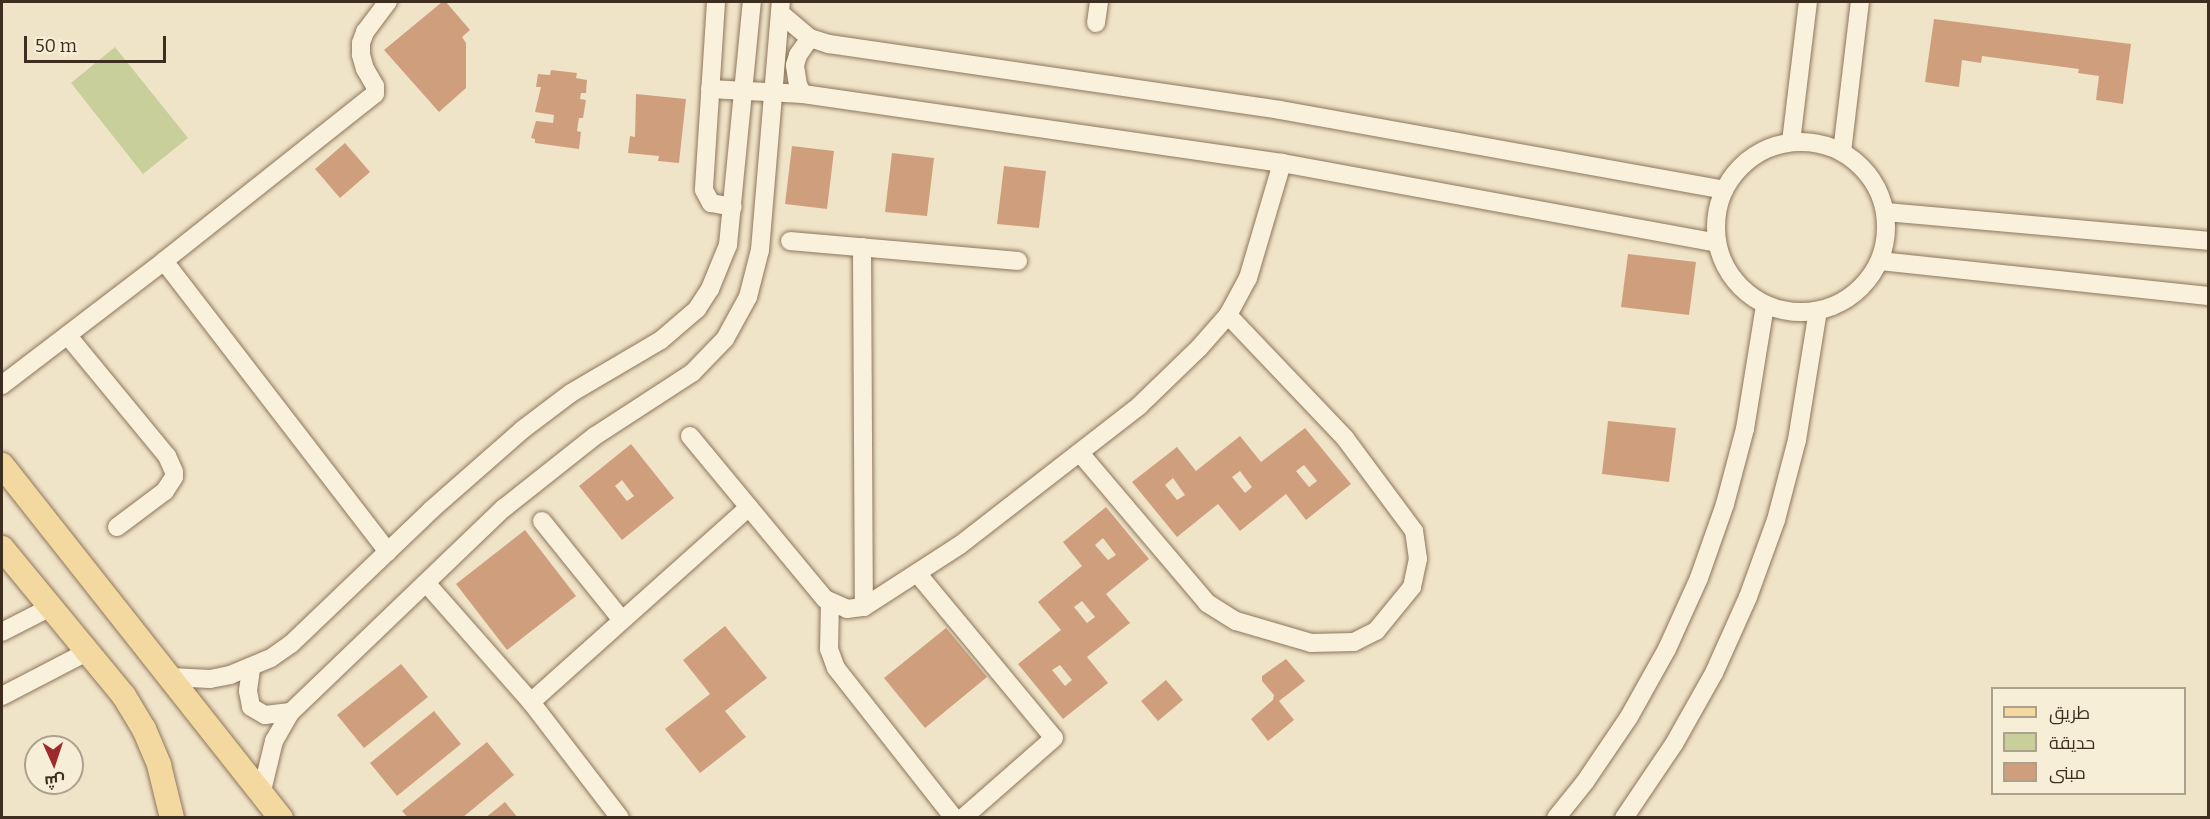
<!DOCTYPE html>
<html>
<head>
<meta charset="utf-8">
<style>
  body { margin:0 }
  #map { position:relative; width:2210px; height:819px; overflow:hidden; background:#f0e4c8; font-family:Bitter,Cairo,serif }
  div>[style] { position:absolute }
  .green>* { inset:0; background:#c9cf9b }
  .building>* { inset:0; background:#cf9f7d }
  .roads { filter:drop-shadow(0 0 2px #8d765c) drop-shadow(0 0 2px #8d765c) }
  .minor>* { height:18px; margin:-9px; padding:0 9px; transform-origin:9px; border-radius:9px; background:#faf1dc }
  .minor>.ring { margin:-9px; padding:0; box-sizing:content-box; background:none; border:18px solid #faf1dc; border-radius:50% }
  .major>* { height:24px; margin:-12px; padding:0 12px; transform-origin:12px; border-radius:12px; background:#f3d9a0 }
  span { translate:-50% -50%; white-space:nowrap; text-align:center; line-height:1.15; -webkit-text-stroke:4.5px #f7eed8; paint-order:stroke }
  .frame { position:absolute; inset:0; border:3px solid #3d2e20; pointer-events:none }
  .legend { position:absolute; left:1991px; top:687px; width:195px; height:108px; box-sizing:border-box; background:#f7eed8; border:2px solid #ada18e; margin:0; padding:8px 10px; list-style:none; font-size:18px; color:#3d2e20 }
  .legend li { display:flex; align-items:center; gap:12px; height:30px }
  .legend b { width:30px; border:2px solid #ada18e }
  .north { position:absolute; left:24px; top:735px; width:60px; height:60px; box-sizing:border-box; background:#f7eed8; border:2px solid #ada18e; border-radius:50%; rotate:177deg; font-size:16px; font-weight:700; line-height:24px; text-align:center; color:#3d2e20 }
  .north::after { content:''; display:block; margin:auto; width:21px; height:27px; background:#9e2a2b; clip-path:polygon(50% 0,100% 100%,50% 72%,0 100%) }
  .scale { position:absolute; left:24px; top:36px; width:142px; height:27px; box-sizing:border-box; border:3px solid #3d2e20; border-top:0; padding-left:8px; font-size:18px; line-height:21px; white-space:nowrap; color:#3d2e20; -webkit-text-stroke:4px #f7eed8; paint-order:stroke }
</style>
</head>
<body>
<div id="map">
  <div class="green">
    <i style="clip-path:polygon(115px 47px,188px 138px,143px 174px,71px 83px)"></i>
  </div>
  <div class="building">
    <i style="clip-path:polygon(442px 2px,446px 2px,470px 30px,462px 37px,466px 43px,466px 88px,439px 112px,384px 50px)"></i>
    <i style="clip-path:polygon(1934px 19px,2131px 44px,2123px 104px,2096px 100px,2099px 76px,2078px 73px,2079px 69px,1982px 56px,1981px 63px,1962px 60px,1959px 87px,1925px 82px)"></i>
    <i style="clip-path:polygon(551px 70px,577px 73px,576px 78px,587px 80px,586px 93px,581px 93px,580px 99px,586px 100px,583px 118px,579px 118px,577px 131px,581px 132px,579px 149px,535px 143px,535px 139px,531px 138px,536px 121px,553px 123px,554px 115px,535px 112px,541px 87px,536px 87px,538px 74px,550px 75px)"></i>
    <i style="clip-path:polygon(636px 94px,686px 99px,679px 163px,658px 161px,659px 156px,628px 153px,630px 136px,635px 137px)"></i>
    <i style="clip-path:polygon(345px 143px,370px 172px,340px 198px,315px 169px)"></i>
    <i style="clip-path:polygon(792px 146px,834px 151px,827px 209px,785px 204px)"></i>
    <i style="clip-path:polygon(892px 153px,934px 158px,927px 216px,885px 212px)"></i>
    <i style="clip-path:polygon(1004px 166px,1046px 171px,1039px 228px,997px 224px)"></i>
    <i style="clip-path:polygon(1628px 254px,1696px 262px,1689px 315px,1621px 307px)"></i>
    <i style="clip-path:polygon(1608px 421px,1676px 428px,1669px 482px,1602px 474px)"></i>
    <i style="clip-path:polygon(evenodd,1305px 428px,1351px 484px,1306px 520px,1286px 494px,1240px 531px,1218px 504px,1177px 537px,1132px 482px,1177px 447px,1196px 471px,1240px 436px,1261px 462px,1305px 428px,1304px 465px,1317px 481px,1309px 487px,1296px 471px,1304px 465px,1305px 428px,1240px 471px,1252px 487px,1245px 493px,1232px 477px,1240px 471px,1305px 428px,1173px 478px,1185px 495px,1177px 500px,1165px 485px,1173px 478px)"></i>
    <i style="clip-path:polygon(evenodd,631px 444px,674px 498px,622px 540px,579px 486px,631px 444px,622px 480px,634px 496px,627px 501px,615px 486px,622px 480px)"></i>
    <i style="clip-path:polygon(evenodd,1106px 507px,1149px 559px,1106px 594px,1130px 623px,1087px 657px,1108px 683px,1063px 719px,1018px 664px,1061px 630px,1038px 602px,1082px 566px,1063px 542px,1106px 507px,1103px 538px,1116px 555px,1108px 560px,1095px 545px,1103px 538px,1106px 507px,1082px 601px,1095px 617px,1087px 623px,1074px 607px,1082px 601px,1106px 507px,1060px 665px,1072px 680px,1065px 686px,1052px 670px,1060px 665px)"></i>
    <i style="clip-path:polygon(525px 530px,576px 596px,507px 650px,456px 584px)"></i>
    <i style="clip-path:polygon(725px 626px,767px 678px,725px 711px,746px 737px,700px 773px,665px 729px,710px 694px,683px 660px)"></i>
    <i style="clip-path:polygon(946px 628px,987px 677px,925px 728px,884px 678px)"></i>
    <i style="clip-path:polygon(1286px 659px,1305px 681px,1279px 701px,1294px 720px,1268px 741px,1251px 719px,1273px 700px,1274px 695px,1262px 681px,1262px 676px)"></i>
    <i style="clip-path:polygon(401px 664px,428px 697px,364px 748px,337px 715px)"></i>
    <i style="clip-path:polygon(1166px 680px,1183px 700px,1158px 721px,1141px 701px)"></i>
    <i style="clip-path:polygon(434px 711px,461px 744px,397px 796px,370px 763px)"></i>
    <i style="clip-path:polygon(487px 742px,514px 775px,462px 818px,408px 818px,402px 811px)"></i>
    <i style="clip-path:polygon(505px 802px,518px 818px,485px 818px)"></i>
  </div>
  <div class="roads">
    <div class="minor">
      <i style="left:716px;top:2px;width:188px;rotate:93.7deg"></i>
      <i style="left:704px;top:190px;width:15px;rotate:62deg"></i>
      <i style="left:711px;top:203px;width:22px;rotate:10deg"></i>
      <i style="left:780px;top:13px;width:39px;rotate:40deg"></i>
      <i style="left:810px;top:38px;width:20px;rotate:18deg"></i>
      <i style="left:829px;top:44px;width:456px;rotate:8.3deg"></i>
      <i style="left:1280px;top:110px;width:451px;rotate:10.2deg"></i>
      <i style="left:1096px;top:23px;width:21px;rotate:-82deg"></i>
      <i style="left:710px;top:89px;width:93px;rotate:3.1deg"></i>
      <i style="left:803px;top:94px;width:484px;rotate:8.2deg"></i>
      <i style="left:1282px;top:163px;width:442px;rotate:10.4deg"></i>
      <i style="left:803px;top:94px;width:10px;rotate:-119deg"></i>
      <i style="left:798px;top:85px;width:20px;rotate:-99deg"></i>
      <i style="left:795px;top:65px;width:10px;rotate:-73deg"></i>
      <i style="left:798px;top:55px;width:21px;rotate:-55deg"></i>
      <i style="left:1791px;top:142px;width:141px;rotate:-83.1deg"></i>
      <i class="ring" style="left:1716px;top:142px;width:152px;height:152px"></i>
      <i style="left:1842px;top:152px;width:151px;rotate:-83.2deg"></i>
      <i style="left:1886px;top:212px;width:323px;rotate:5.1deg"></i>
      <i style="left:790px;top:241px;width:229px;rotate:5deg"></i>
      <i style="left:862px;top:247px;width:360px;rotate:89.7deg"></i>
      <i style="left:164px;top:261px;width:269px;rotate:-38.4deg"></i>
      <i style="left:375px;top:94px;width:8px;rotate:-90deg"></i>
      <i style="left:375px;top:86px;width:20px;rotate:-120deg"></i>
      <i style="left:365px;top:69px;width:15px;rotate:-106deg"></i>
      <i style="left:361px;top:55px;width:12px;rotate:-90deg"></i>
      <i style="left:361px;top:43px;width:12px;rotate:-70deg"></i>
      <i style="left:365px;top:32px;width:38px;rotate:-53deg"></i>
      <i style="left:1880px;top:261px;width:330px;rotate:6.1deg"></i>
      <i style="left:68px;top:336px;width:156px;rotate:50.5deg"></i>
      <i style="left:167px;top:456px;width:17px;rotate:66deg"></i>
      <i style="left:174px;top:472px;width:5px;rotate:90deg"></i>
      <i style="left:174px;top:477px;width:17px;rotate:123deg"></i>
      <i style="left:165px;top:491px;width:60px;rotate:143.1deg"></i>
      <i style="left:2px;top:385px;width:204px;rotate:-37.4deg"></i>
      <i style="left:164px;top:261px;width:367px;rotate:52.4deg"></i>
      <i style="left:690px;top:436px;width:212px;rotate:50.4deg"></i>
      <i style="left:825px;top:599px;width:24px;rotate:24deg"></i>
      <i style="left:847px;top:609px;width:17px;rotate:-7deg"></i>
      <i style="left:864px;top:607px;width:114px;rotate:-32.9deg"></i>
      <i style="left:960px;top:545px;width:227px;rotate:-37.8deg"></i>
      <i style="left:1139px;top:406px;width:83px;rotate:-44deg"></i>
      <i style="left:1199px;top:348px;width:44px;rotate:-48.7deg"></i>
      <i style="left:1228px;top:315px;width:42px;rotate:-61.6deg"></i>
      <i style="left:1248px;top:278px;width:120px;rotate:-73.5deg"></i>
      <i style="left:1080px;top:453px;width:197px;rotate:49.7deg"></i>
      <i style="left:1207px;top:603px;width:34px;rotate:32deg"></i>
      <i style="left:1236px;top:621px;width:78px;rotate:16.3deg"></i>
      <i style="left:1311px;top:643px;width:43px;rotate:-1.3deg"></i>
      <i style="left:1354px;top:642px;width:25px;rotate:-27deg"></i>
      <i style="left:1376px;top:631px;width:57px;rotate:-50.7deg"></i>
      <i style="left:1412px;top:587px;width:29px;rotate:-78deg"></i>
      <i style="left:1418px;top:559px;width:28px;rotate:-98deg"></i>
      <i style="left:1414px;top:531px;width:116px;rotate:-126.6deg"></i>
      <i style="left:1345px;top:438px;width:170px;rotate:-133.6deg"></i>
      <i style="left:542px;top:521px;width:127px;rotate:51.1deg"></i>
      <i style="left:917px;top:573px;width:214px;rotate:50.3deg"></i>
      <i style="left:1054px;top:738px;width:121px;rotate:138.7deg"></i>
      <i style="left:427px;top:584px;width:157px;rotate:48.6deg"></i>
      <i style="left:531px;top:702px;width:146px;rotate:52.5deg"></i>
      <i style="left:830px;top:602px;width:47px;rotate:91.2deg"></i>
      <i style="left:829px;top:649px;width:20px;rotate:70deg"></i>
      <i style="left:836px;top:668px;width:191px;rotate:51.8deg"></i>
      <i style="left:2px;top:632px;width:53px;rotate:-27.1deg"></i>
      <i style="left:251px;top:669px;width:22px;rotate:98deg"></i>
      <i style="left:248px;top:691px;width:16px;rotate:79deg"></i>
      <i style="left:251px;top:707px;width:16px;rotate:30deg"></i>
      <i style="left:265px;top:715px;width:26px;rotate:-7deg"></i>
      <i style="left:170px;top:677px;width:40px;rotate:2.9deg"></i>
      <i style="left:210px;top:679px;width:20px;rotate:-11deg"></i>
      <i style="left:230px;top:675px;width:44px;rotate:-22.5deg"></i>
      <i style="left:271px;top:658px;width:24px;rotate:-35deg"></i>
      <i style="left:291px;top:644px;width:194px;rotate:-43.7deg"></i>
      <i style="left:431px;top:510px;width:121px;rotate:-41.3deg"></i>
      <i style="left:522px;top:430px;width:61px;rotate:-37.1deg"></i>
      <i style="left:571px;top:393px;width:104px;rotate:-30.5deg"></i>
      <i style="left:661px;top:340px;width:48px;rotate:-40.7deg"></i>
      <i style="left:697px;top:309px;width:24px;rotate:-57deg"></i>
      <i style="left:710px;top:289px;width:48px;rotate:-67.8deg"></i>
      <i style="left:728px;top:245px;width:244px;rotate:-84.4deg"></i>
      <i style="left:2px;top:696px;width:96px;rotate:-27.4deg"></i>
      <i style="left:531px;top:702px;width:292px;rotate:-41.8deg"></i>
      <i style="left:261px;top:795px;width:56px;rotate:-76.5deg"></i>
      <i style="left:274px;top:741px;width:34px;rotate:-60deg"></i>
      <i style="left:291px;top:712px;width:295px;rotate:-43.8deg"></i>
      <i style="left:504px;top:508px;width:116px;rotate:-38.4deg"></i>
      <i style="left:595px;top:436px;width:116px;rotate:-33deg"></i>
      <i style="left:692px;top:373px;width:47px;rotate:-45.9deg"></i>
      <i style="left:725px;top:339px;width:48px;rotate:-61.3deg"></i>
      <i style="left:748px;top:297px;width:49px;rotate:-75.7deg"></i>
      <i style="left:760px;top:250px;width:249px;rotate:-85.2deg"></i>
      <i style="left:1556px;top:818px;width:46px;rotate:-51.1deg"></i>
      <i style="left:1585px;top:782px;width:78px;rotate:-55.9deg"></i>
      <i style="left:1629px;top:717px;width:78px;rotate:-60.8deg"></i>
      <i style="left:1667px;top:649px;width:78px;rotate:-65.7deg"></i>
      <i style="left:1699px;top:578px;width:78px;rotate:-70.6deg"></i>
      <i style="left:1725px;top:504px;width:78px;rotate:-75.1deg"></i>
      <i style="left:1745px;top:429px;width:126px;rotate:-80.8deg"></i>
      <i style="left:1624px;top:818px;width:89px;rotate:-56deg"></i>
      <i style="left:1674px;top:744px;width:81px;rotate:-60.6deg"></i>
      <i style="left:1714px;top:673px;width:83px;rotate:-65.9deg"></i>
      <i style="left:1748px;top:597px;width:82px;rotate:-70deg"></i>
      <i style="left:1776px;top:520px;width:83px;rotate:-75.3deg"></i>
      <i style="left:1797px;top:440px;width:131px;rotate:-80.8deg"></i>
    </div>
    <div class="major">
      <i style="left:2px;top:465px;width:450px;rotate:51.7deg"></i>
      <i style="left:2px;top:548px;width:192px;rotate:50.5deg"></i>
      <i style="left:124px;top:696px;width:39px;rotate:59deg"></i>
      <i style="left:144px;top:729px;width:39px;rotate:67deg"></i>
      <i style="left:159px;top:765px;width:55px;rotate:76.2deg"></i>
    </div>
  </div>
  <div class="frame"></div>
  <ul class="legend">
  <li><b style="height:8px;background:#f3d9a0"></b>طريق</li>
  <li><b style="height:16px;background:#c9cf9b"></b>حديقة</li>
  <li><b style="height:16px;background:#cf9f7d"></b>مبنى</li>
  </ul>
  <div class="north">ش</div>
  <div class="scale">50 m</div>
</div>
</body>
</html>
